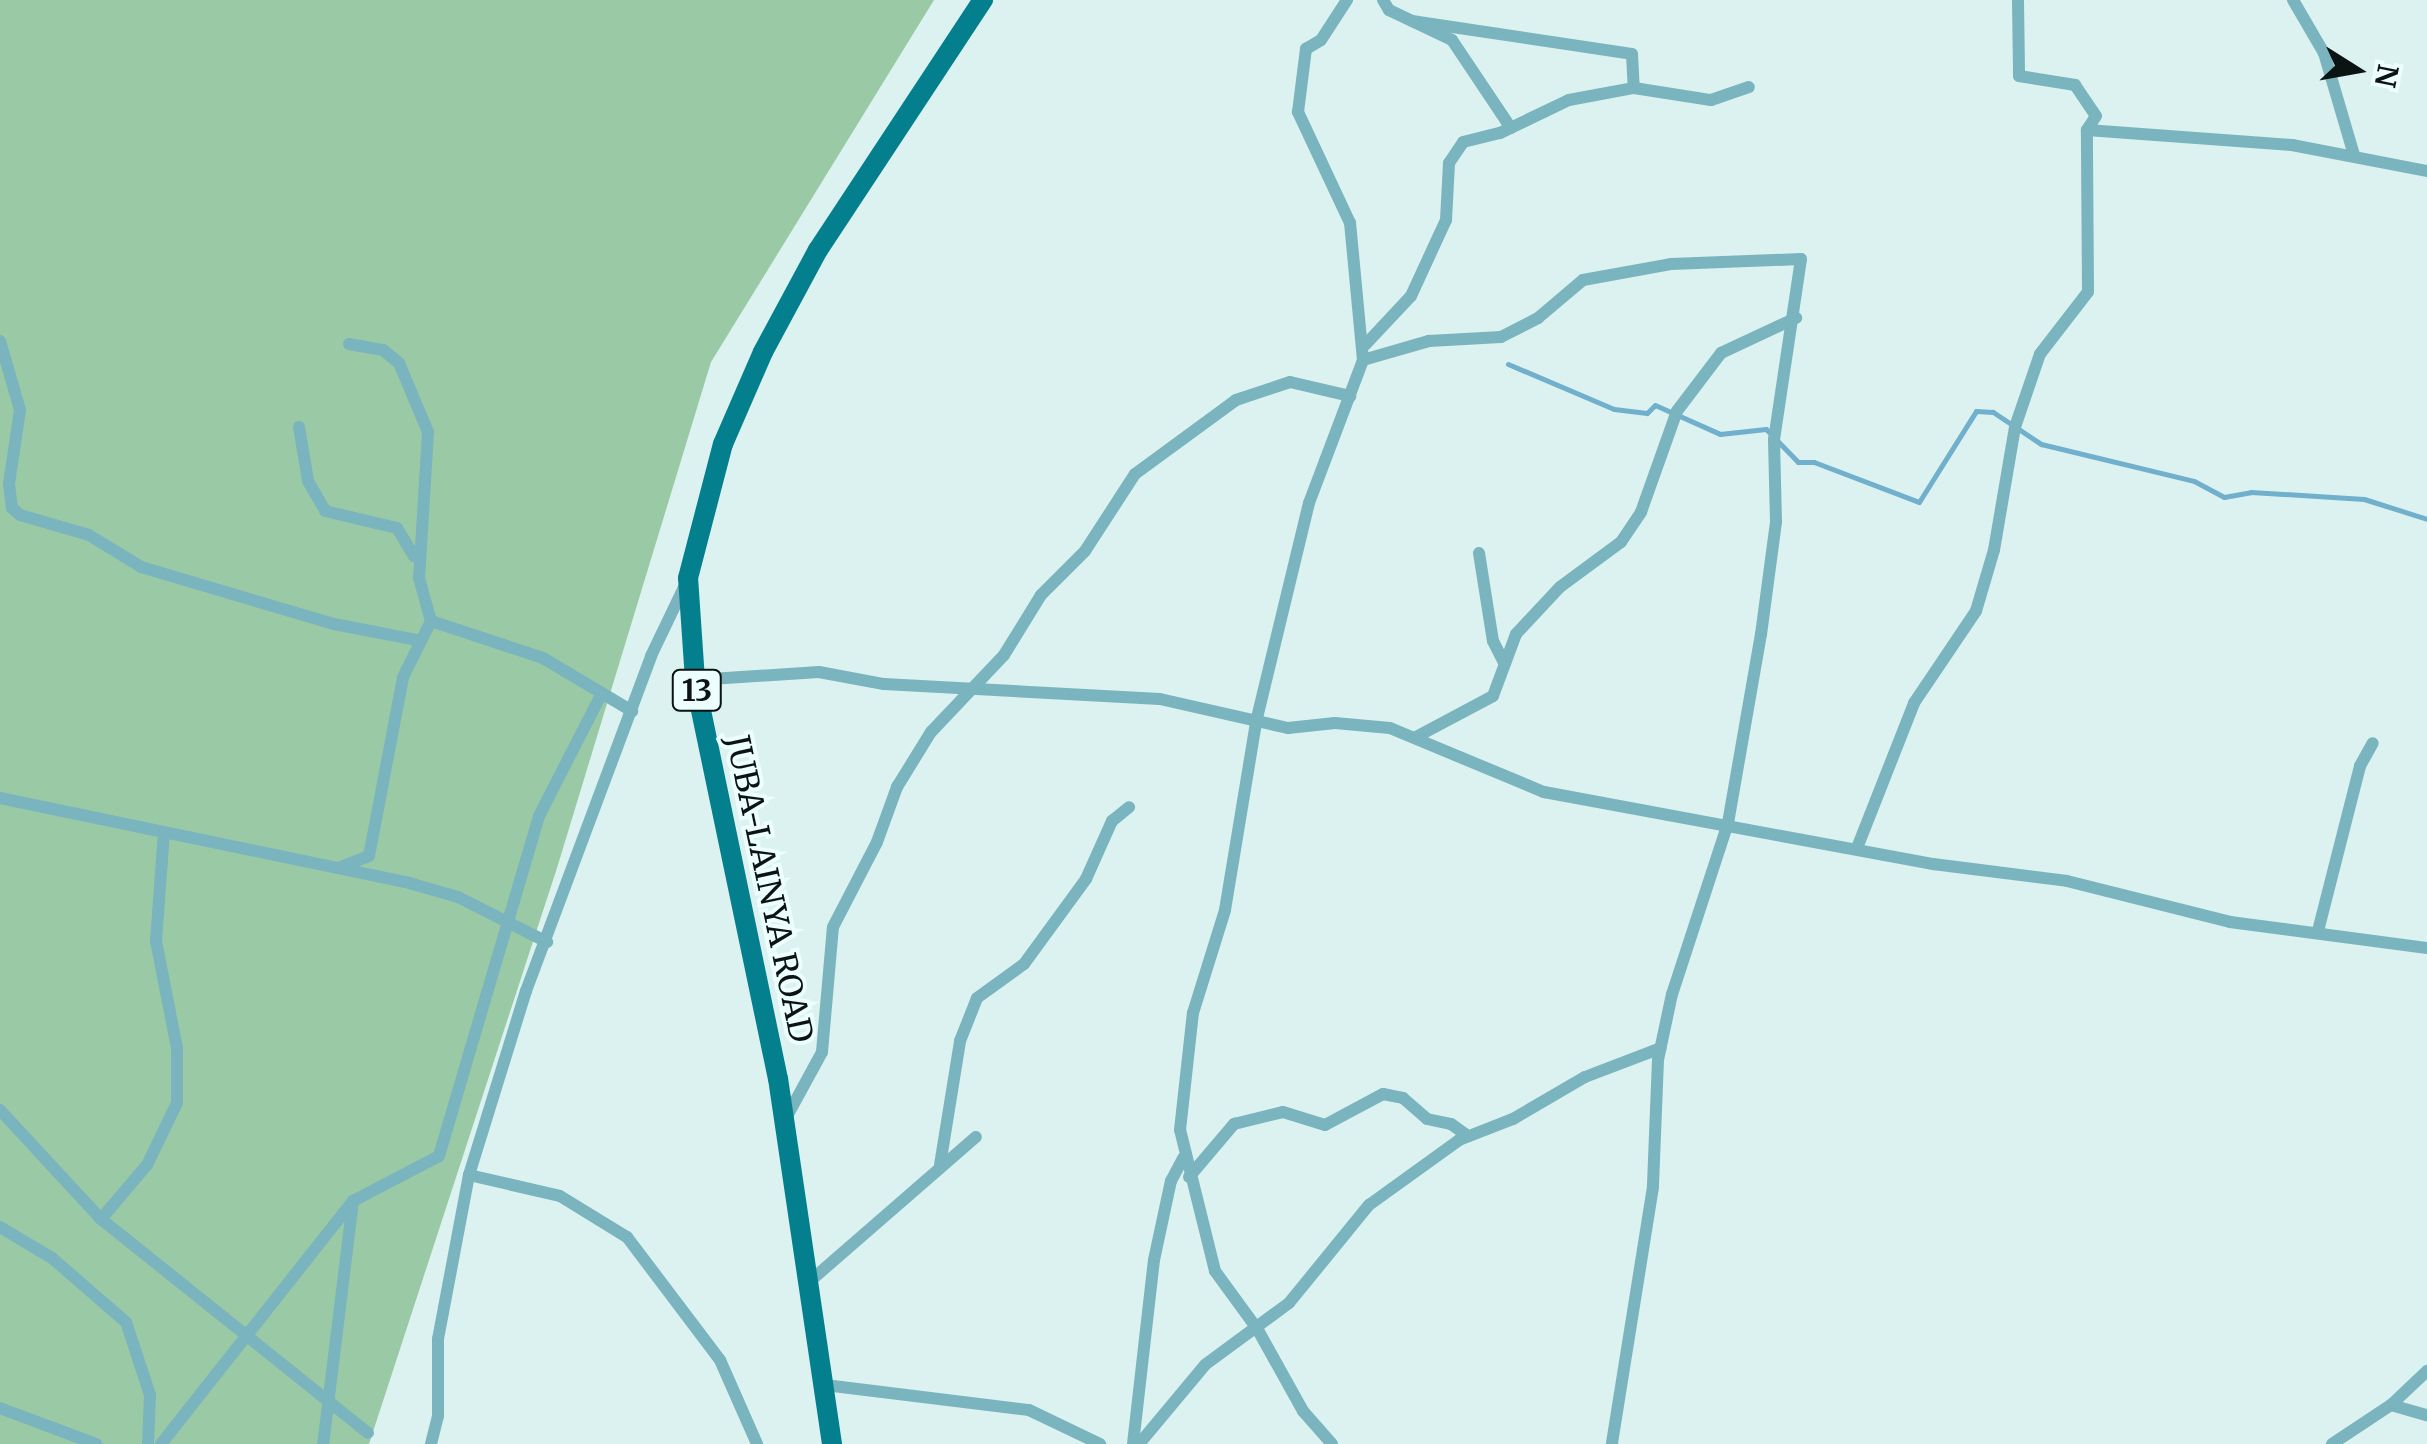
<!DOCTYPE html>
<html>
<head>
<meta charset="utf-8">
<style>
  body { margin:0 }
  #map { position:relative; width:2427px; height:1444px; overflow:hidden; background:#dbf2f0; font-family:Merriweather,serif }
  div>[style] { position:absolute }
  .green>* { inset:0; background:#9acaa5 }
  .stream>* { height:5px; margin:-2.5px; padding:0 2.5px; transform-origin:2.5px; border-radius:2.5px; background:#71b0cd }
  .minor>* { height:12px; margin:-6px; padding:0 6px; transform-origin:6px; border-radius:6px; background:#7ab4be }
  .primary>* { height:20px; margin:-10px; padding:0 10px; transform-origin:10px; border-radius:10px; background:#047f8e }
  span { translate:-50% -50%; white-space:nowrap; text-align:center; line-height:1.15; -webkit-text-stroke:8px #ecfefd; paint-order:stroke }
  .shield-label span { padding:2px 8px; background:#ecfefd; border:2px solid; border-radius:8px; -webkit-text-stroke-width:0 }
  .shield-label { font-size:30px; color:#0b1313; font-weight:700 }
  .street-label { font-size:32px; color:#0b1313 }
  .north { position:absolute; left:2307px; top:20px; width:100px; height:100px; -webkit-text-stroke:8px #ecfefd; paint-order:stroke; rotate:101deg; font-size:28px; font-weight:700; line-height:40px; text-align:center; color:#0b1313 }
  .north::after { content:''; display:block; margin:auto; width:35px; height:45px; background:#0b1313; clip-path:polygon(50% 0,100% 100%,50% 72%,0 100%) }
</style>
</head>
<body>
<div id="map">
  <div class="green">
    <i style="clip-path:polygon(0 0,934px 0,711px 362px,557px 868px,369px 1444px,0 1444px)"></i>
  </div>
  <div class="stream">
    <i style="left:1508px;top:364px;width:115px;rotate:23deg"></i>
    <i style="left:1614px;top:409px;width:33px;rotate:7deg"></i>
    <i style="left:1647px;top:413px;width:11px;rotate:-45deg"></i>
    <i style="left:1655px;top:405px;width:71px;rotate:24deg"></i>
    <i style="left:1720px;top:434px;width:46px;rotate:-6.2deg"></i>
    <i style="left:1766px;top:429px;width:46px;rotate:45.9deg"></i>
    <i style="left:1798px;top:462px;width:16px"></i>
    <i style="left:1814px;top:462px;width:112px;rotate:20.9deg"></i>
    <i style="left:1919px;top:502px;width:107px;rotate:-57.9deg"></i>
    <i style="left:1976px;top:411px;width:17px;rotate:3deg"></i>
    <i style="left:1993px;top:412px;width:58px;rotate:33.7deg"></i>
    <i style="left:2041px;top:444px;width:157px;rotate:13.6deg"></i>
    <i style="left:2194px;top:481px;width:34px;rotate:28deg"></i>
    <i style="left:2224px;top:497px;width:27px;rotate:-10deg"></i>
    <i style="left:2251px;top:492px;width:113px;rotate:3.5deg"></i>
    <i style="left:2364px;top:499px;width:66px;rotate:17.6deg"></i>
  </div>
  <div class="minor">
    <i style="left:1383px;top:0;width:12px;rotate:59deg"></i>
    <i style="left:1389px;top:10px;width:70px;rotate:25.5deg"></i>
    <i style="left:1452px;top:40px;width:106px;rotate:56.2deg"></i>
    <i style="left:2018px;top:0;width:76px;rotate:89.2deg"></i>
    <i style="left:2019px;top:76px;width:57px;rotate:9.1deg"></i>
    <i style="left:2075px;top:85px;width:37px;rotate:56deg"></i>
    <i style="left:2096px;top:116px;width:17px;rotate:123deg"></i>
    <i style="left:2087px;top:130px;width:206px;rotate:4.2deg"></i>
    <i style="left:2292px;top:145px;width:137px;rotate:10.9deg"></i>
    <i style="left:2293px;top:0;width:61px;rotate:59.7deg"></i>
    <i style="left:2324px;top:53px;width:106px;rotate:73.6deg"></i>
    <i style="left:1412px;top:21px;width:222px;rotate:8.5deg"></i>
    <i style="left:1632px;top:54px;width:34px;rotate:87deg"></i>
    <i style="left:0;top:341px;width:72px;rotate:73.8deg"></i>
    <i style="left:20px;top:410px;width:75px;rotate:98.5deg"></i>
    <i style="left:9px;top:484px;width:24px;rotate:83deg"></i>
    <i style="left:12px;top:508px;width:11px;rotate:41deg"></i>
    <i style="left:20px;top:515px;width:72px;rotate:16.2deg"></i>
    <i style="left:89px;top:535px;width:61px;rotate:31.6deg"></i>
    <i style="left:141px;top:567px;width:201px;rotate:16.5deg"></i>
    <i style="left:334px;top:624px;width:85px;rotate:10.9deg"></i>
    <i style="left:349px;top:344px;width:35px;rotate:10deg"></i>
    <i style="left:383px;top:350px;width:21px;rotate:39deg"></i>
    <i style="left:399px;top:363px;width:75px;rotate:67.2deg"></i>
    <i style="left:428px;top:432px;width:146px;rotate:93.5deg"></i>
    <i style="left:419px;top:578px;width:45px;rotate:74.4deg"></i>
    <i style="left:431px;top:621px;width:118px;rotate:18.3deg"></i>
    <i style="left:543px;top:658px;width:104px;rotate:30.8deg"></i>
    <i style="left:1365px;top:345px;width:67px;rotate:-46.8deg"></i>
    <i style="left:1411px;top:296px;width:84px;rotate:-65.3deg"></i>
    <i style="left:1446px;top:220px;width:57px;rotate:-87deg"></i>
    <i style="left:1449px;top:163px;width:25px;rotate:-56deg"></i>
    <i style="left:1463px;top:142px;width:38px;rotate:-14deg"></i>
    <i style="left:1500px;top:133px;width:76px;rotate:-25.6deg"></i>
    <i style="left:1569px;top:100px;width:66px;rotate:-10.5deg"></i>
    <i style="left:1634px;top:88px;width:78px;rotate:8.9deg"></i>
    <i style="left:1711px;top:100px;width:40px;rotate:-18.9deg"></i>
    <i style="left:1363px;top:360px;width:69px;rotate:-16.1deg"></i>
    <i style="left:1429px;top:341px;width:72px;rotate:-3.2deg"></i>
    <i style="left:1501px;top:337px;width:42px;rotate:-27.2deg"></i>
    <i style="left:1538px;top:318px;width:59px;rotate:-40.2deg"></i>
    <i style="left:1583px;top:280px;width:89px;rotate:-10.3deg"></i>
    <i style="left:1671px;top:264px;width:130px;rotate:-2.2deg"></i>
    <i style="left:1801px;top:259px;width:183px;rotate:98.5deg"></i>
    <i style="left:1774px;top:440px;width:82px;rotate:88.6deg"></i>
    <i style="left:1776px;top:522px;width:113px;rotate:97.6deg"></i>
    <i style="left:1761px;top:634px;width:192px;rotate:99.9deg"></i>
    <i style="left:1728px;top:823px;width:180px;rotate:108.1deg"></i>
    <i style="left:1672px;top:994px;width:67px;rotate:102deg"></i>
    <i style="left:1658px;top:1060px;width:127px;rotate:92.3deg"></i>
    <i style="left:1653px;top:1187px;width:260px;rotate:99.1deg"></i>
    <i style="left:299px;top:427px;width:55px;rotate:80.5deg"></i>
    <i style="left:308px;top:481px;width:34px;rotate:60deg"></i>
    <i style="left:325px;top:511px;width:74px;rotate:13.3deg"></i>
    <i style="left:397px;top:528px;width:33px;rotate:59deg"></i>
    <i style="left:1479px;top:553px;width:89px;rotate:81deg"></i>
    <i style="left:1493px;top:641px;width:25px;rotate:63deg"></i>
    <i style="left:695px;top:680px;width:124px;rotate:-3.7deg"></i>
    <i style="left:819px;top:672px;width:66px;rotate:10.5deg"></i>
    <i style="left:884px;top:684px;width:276px;rotate:3.1deg"></i>
    <i style="left:1160px;top:699px;width:131px;rotate:12.8deg"></i>
    <i style="left:1288px;top:728px;width:47px;rotate:-6.1deg"></i>
    <i style="left:1335px;top:723px;width:55px;rotate:5.2deg"></i>
    <i style="left:1390px;top:728px;width:167px;rotate:22.6deg"></i>
    <i style="left:1544px;top:792px;width:396px;rotate:10.5deg"></i>
    <i style="left:1933px;top:864px;width:135px;rotate:7.2deg"></i>
    <i style="left:2067px;top:881px;width:168px;rotate:14.1deg"></i>
    <i style="left:2230px;top:922px;width:199px;rotate:7.5deg"></i>
    <i style="left:1416px;top:737px;width:87px;rotate:-28deg"></i>
    <i style="left:1493px;top:696px;width:66px;rotate:-69.6deg"></i>
    <i style="left:1516px;top:634px;width:64px;rotate:-46.9deg"></i>
    <i style="left:1560px;top:587px;width:76px;rotate:-36.4deg"></i>
    <i style="left:1621px;top:542px;width:36px;rotate:-56deg"></i>
    <i style="left:1641px;top:512px;width:107px;rotate:-70.4deg"></i>
    <i style="left:1677px;top:411px;width:73px;rotate:-52.8deg"></i>
    <i style="left:1721px;top:353px;width:83px;rotate:-25deg"></i>
    <i style="left:0;top:798px;width:418px;rotate:11.7deg"></i>
    <i style="left:409px;top:883px;width:51px;rotate:15.9deg"></i>
    <i style="left:458px;top:897px;width:100px;rotate:26.8deg"></i>
    <i style="left:1857px;top:848px;width:156px;rotate:-68.5deg"></i>
    <i style="left:1914px;top:703px;width:111px;rotate:-56deg"></i>
    <i style="left:1976px;top:611px;width:64px;rotate:-73.6deg"></i>
    <i style="left:1994px;top:550px;width:125px;rotate:-80.3deg"></i>
    <i style="left:2015px;top:427px;width:77px;rotate:-71.1deg"></i>
    <i style="left:2040px;top:354px;width:78px;rotate:-52.3deg"></i>
    <i style="left:2088px;top:292px;width:162px;rotate:-90.4deg"></i>
    <i style="left:338px;top:868px;width:33px;rotate:-21deg"></i>
    <i style="left:369px;top:856px;width:182px;rotate:-79.2deg"></i>
    <i style="left:403px;top:677px;width:63px;rotate:-63.4deg"></i>
    <i style="left:2318px;top:931px;width:170px;rotate:-75.7deg"></i>
    <i style="left:2360px;top:766px;width:26px;rotate:-61deg"></i>
    <i style="left:0;top:1110px;width:149px;rotate:47.2deg"></i>
    <i style="left:101px;top:1219px;width:342px;rotate:38.7deg"></i>
    <i style="left:785px;top:1120px;width:77px;rotate:-61.4deg"></i>
    <i style="left:822px;top:1052px;width:125px;rotate:-85deg"></i>
    <i style="left:833px;top:927px;width:96px;rotate:-62.6deg"></i>
    <i style="left:877px;top:842px;width:59px;rotate:-70deg"></i>
    <i style="left:897px;top:787px;width:65px;rotate:-58.3deg"></i>
    <i style="left:931px;top:732px;width:106px;rotate:-46.5deg"></i>
    <i style="left:1004px;top:655px;width:70px;rotate:-58.3deg"></i>
    <i style="left:1041px;top:595px;width:62px;rotate:-45deg"></i>
    <i style="left:1085px;top:551px;width:92px;rotate:-57deg"></i>
    <i style="left:1135px;top:474px;width:125px;rotate:-36.2deg"></i>
    <i style="left:1236px;top:400px;width:57px;rotate:-18.4deg"></i>
    <i style="left:1290px;top:382px;width:62px;rotate:13.1deg"></i>
    <i style="left:940px;top:1165px;width:126px;rotate:-80.8deg"></i>
    <i style="left:960px;top:1041px;width:46px;rotate:-68.4deg"></i>
    <i style="left:977px;top:998px;width:58px;rotate:-35.9deg"></i>
    <i style="left:1024px;top:964px;width:105px;rotate:-53.9deg"></i>
    <i style="left:1086px;top:879px;width:64px;rotate:-65.9deg"></i>
    <i style="left:1112px;top:821px;width:22px;rotate:-39deg"></i>
    <i style="left:469px;top:1175px;width:93px;rotate:13deg"></i>
    <i style="left:560px;top:1196px;width:79px;rotate:31.5deg"></i>
    <i style="left:627px;top:1237px;width:154px;rotate:52.9deg"></i>
    <i style="left:720px;top:1360px;width:92px;rotate:66.2deg"></i>
    <i style="left:1189px;top:1177px;width:70px;rotate:-49.7deg"></i>
    <i style="left:1234px;top:1124px;width:50px;rotate:-13.8deg"></i>
    <i style="left:1283px;top:1112px;width:44px;rotate:17.2deg"></i>
    <i style="left:1325px;top:1125px;width:66px;rotate:-28.1deg"></i>
    <i style="left:1383px;top:1094px;width:20px;rotate:11deg"></i>
    <i style="left:1403px;top:1098px;width:32px;rotate:41deg"></i>
    <i style="left:1427px;top:1119px;width:25px;rotate:12deg"></i>
    <i style="left:1451px;top:1124px;width:21px;rotate:35deg"></i>
    <i style="left:353px;top:1201px;width:97px;rotate:-27.6deg"></i>
    <i style="left:439px;top:1156px;width:354px;rotate:-73.6deg"></i>
    <i style="left:539px;top:816px;width:138px;rotate:-62.9deg"></i>
    <i style="left:101px;top:1219px;width:71px;rotate:-49.6deg"></i>
    <i style="left:147px;top:1165px;width:69px;rotate:-64.2deg"></i>
    <i style="left:177px;top:1103px;width:55px;rotate:-90deg"></i>
    <i style="left:177px;top:1048px;width:109px;rotate:-101.1deg"></i>
    <i style="left:156px;top:941px;width:108px;rotate:-85.8deg"></i>
    <i style="left:0;top:1227px;width:61px;rotate:30.8deg"></i>
    <i style="left:52px;top:1258px;width:98px;rotate:40.9deg"></i>
    <i style="left:126px;top:1322px;width:77px;rotate:71.8deg"></i>
    <i style="left:150px;top:1395px;width:49px;rotate:92.3deg"></i>
    <i style="left:809px;top:1282px;width:221px;rotate:-41deg"></i>
    <i style="left:825px;top:1385px;width:206px;rotate:7deg"></i>
    <i style="left:1029px;top:1410px;width:79px;rotate:25.6deg"></i>
    <i style="left:2391px;top:1405px;width:37px;rotate:16deg"></i>
    <i style="left:0;top:1408px;width:103px;rotate:20.6deg"></i>
    <i style="left:161px;top:1444px;width:310px;rotate:-51.7deg"></i>
    <i style="left:353px;top:1201px;width:245px;rotate:97deg"></i>
    <i style="left:431px;top:1444px;width:29px;rotate:-76deg"></i>
    <i style="left:438px;top:1416px;width:77px;rotate:-90deg"></i>
    <i style="left:438px;top:1339px;width:167px;rotate:-79.3deg"></i>
    <i style="left:469px;top:1175px;width:193px;rotate:-72.8deg"></i>
    <i style="left:526px;top:991px;width:358px;rotate:-69.5deg"></i>
    <i style="left:651px;top:656px;width:79px;rotate:-64.4deg"></i>
    <i style="left:1133px;top:1444px;width:185px;rotate:-83.5deg"></i>
    <i style="left:1154px;top:1260px;width:81px;rotate:-77.9deg"></i>
    <i style="left:1171px;top:1181px;width:26px;rotate:-62deg"></i>
    <i style="left:1139px;top:1444px;width:104px;rotate:-50.1deg"></i>
    <i style="left:1206px;top:1364px;width:103px;rotate:-36.3deg"></i>
    <i style="left:1289px;top:1303px;width:127px;rotate:-50.8deg"></i>
    <i style="left:1369px;top:1205px;width:111px;rotate:-35.8deg"></i>
    <i style="left:1459px;top:1140px;width:58px;rotate:-21.3deg"></i>
    <i style="left:1513px;top:1119px;width:83px;rotate:-30.3deg"></i>
    <i style="left:1585px;top:1077px;width:81px;rotate:-20.9deg"></i>
    <i style="left:1332px;top:1444px;width:44px;rotate:-131.3deg"></i>
    <i style="left:1303px;top:1411px;width:93px;rotate:-119.1deg"></i>
    <i style="left:1258px;top:1330px;width:73px;rotate:-126.1deg"></i>
    <i style="left:1215px;top:1271px;width:145px;rotate:-103.9deg"></i>
    <i style="left:1180px;top:1130px;width:118px;rotate:-83.7deg"></i>
    <i style="left:1193px;top:1013px;width:108px;rotate:-72.7deg"></i>
    <i style="left:1225px;top:910px;width:191px;rotate:-80.6deg"></i>
    <i style="left:1256px;top:722px;width:225px;rotate:-76.4deg"></i>
    <i style="left:1309px;top:503px;width:153px;rotate:-69.3deg"></i>
    <i style="left:1363px;top:360px;width:138px;rotate:-95.4deg"></i>
    <i style="left:1350px;top:223px;width:123px;rotate:-115.1deg"></i>
    <i style="left:1298px;top:112px;width:64px;rotate:-82.8deg"></i>
    <i style="left:1306px;top:49px;width:17px;rotate:-31deg"></i>
    <i style="left:1321px;top:40px;width:48px;rotate:-57deg"></i>
    <i style="left:2332px;top:1444px;width:71px;rotate:-33.5deg"></i>
    <i style="left:2391px;top:1405px;width:50px;rotate:-43.4deg"></i>
  </div>
  <div class="primary">
    <i style="left:832px;top:1444px;width:369px;rotate:-98.4deg"></i>
    <i style="left:778px;top:1079px;width:408px;rotate:-101.8deg"></i>
    <i style="left:695px;top:680px;width:102px;rotate:-93.9deg"></i>
    <i style="left:688px;top:578px;width:138px;rotate:-75.4deg"></i>
    <i style="left:723px;top:444px;width:100px;rotate:-66.5deg"></i>
    <i style="left:763px;top:352px;width:116px;rotate:-61.7deg"></i>
    <i style="left:818px;top:250px;width:300px;rotate:-56.6deg"></i>
  </div>
  <div class="shield-label">
    <span style="left:697px;top:690px">13</span>
  </div>
  <div class="street-label">
    <span style="left:769px;top:889px;rotate:78deg">JUBA-LAINYA ROAD</span>
  </div>
  <div class="north">N</div>
</div>
</body>
</html>
